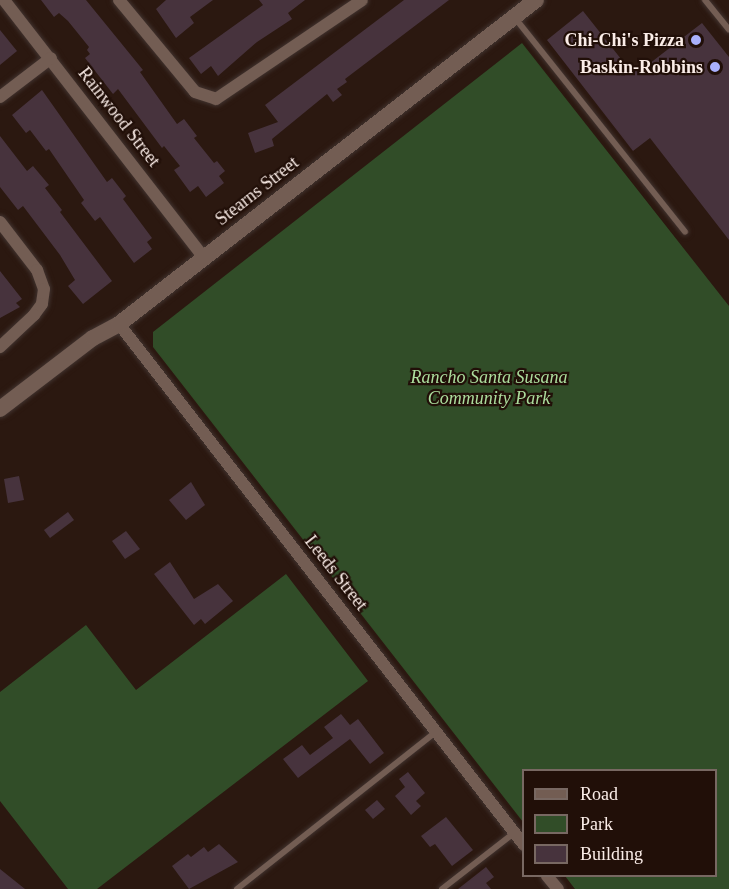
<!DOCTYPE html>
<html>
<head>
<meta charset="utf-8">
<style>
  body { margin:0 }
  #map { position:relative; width:729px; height:889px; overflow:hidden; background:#2b1810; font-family:Georgia,serif }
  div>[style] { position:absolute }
  .green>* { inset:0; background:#314d28 }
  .building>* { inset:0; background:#47333d }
  .roads { filter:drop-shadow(0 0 2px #41332f) drop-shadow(0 0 2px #41332f) }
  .service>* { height:6px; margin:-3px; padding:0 3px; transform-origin:3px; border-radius:3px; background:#735d53 }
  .minor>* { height:12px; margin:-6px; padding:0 6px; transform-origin:6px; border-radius:6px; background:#735d53 }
  .secondary>* { height:16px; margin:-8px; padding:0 8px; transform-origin:8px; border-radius:8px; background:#735d53 }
  .dots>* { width:16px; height:16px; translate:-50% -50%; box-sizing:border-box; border:3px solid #210f08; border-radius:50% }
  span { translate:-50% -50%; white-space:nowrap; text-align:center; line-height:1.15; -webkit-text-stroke:4.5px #210f08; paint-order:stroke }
  .poi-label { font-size:18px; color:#fbede8; font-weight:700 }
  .right { translate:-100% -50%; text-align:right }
  .street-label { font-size:18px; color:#fbede8 }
  .park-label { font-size:18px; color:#acdd9d; font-style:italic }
  .legend { position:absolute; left:522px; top:769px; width:195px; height:108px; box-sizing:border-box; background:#210f08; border:2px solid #786862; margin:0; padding:8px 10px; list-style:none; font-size:18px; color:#fbede8 }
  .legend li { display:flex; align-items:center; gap:12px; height:30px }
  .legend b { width:30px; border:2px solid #786862 }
</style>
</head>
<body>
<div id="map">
  <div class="green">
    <i style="clip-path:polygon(522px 43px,729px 306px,729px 889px,575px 889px,565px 876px,716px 876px,716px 770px,524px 770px,523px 822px,153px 347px,153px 332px)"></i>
    <i style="clip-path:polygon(286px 574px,368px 681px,97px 889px,68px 889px,0 801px,0 692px,86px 625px,136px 690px)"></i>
  </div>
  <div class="building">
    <i style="clip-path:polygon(41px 0,86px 0,143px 70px,140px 72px,177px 124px,184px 119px,197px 136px,194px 138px,214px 163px,217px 161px,225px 171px,219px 176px,224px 183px,206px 197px,198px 186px,190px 192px,174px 170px,180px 166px,164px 146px,162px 148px,118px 89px,113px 94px,85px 58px,90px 54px,87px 50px,89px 47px,68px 21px,59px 13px,54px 17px)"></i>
    <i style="clip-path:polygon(166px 0,213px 0,190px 17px,194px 23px,176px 38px,156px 9px)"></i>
    <i style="clip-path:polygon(259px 0,305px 0,288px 13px,292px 19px,257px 42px,218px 76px,211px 66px,201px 74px,189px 58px,263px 5px)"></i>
    <i style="clip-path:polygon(404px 0,449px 0,345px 79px,347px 82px,337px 89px,342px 95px,333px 102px,327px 94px,272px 139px,274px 146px,255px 153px,248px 133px,278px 122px,265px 105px)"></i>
    <i style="clip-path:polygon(583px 11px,625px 64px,645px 67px,702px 23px,729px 57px,729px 240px,650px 138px,633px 151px,547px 40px)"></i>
    <i style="clip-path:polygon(0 30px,17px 51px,0 65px)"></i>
    <i style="clip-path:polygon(42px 90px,107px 182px,112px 178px,126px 196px,123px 199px,152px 238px,147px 242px,152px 249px,134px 263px,100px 217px,95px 221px,81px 203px,84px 200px,49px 149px,46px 151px,30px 130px,26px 133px,12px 115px)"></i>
    <i style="clip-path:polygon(0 136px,27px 171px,33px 166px,49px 185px,45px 188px,62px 210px,60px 212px,112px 281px,83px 304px,68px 286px,75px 280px,60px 255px,23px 206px,18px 210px,0 187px)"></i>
    <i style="clip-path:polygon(0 271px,22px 299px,16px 303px,20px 307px,0 318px)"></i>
    <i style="clip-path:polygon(19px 476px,24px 500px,8px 503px,4px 479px)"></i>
    <i style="clip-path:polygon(191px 482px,205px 505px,186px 520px,169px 500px)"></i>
    <i style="clip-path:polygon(68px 512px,74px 520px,50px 538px,44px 530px)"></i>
    <i style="clip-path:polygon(126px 531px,140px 549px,125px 559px,112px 541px)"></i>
    <i style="clip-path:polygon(170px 562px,194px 599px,218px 584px,233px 601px,205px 624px,201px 619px,194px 625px,154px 574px)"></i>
    <i style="clip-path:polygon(341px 714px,350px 725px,358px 719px,384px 753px,370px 764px,350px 739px,298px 778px,283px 759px,302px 745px,310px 755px,333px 738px,324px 727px)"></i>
    <i style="clip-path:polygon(408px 772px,425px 793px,416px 801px,421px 806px,411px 815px,395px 796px,405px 787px,399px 779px)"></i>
    <i style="clip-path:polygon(377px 800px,385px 809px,373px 819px,365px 810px)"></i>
    <i style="clip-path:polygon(446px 817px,473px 850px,452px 866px,435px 844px,430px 847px,421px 836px)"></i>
    <i style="clip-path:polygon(219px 844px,238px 862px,189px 889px,172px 866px,188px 854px,191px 857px,204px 847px,208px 852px)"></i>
    <i style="clip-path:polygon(486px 867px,494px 877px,486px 883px,491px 889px,458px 889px)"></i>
    <i style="clip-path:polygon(0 869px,25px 889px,0 889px)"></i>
  </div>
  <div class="roads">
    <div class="service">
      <i style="left:705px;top:0;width:38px;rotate:51deg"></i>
      <i style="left:515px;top:18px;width:273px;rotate:51.5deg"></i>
      <i style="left:237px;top:889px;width:253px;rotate:-38.3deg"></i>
      <i style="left:442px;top:889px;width:91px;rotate:-37.9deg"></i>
    </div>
    <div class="minor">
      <i style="left:4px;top:0;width:325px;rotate:52.2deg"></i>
      <i style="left:119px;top:0;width:119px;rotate:50.4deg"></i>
      <i style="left:195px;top:92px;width:22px;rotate:18deg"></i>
      <i style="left:216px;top:99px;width:176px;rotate:-34.1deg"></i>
      <i style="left:0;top:97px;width:64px;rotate:-37.4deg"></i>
      <i style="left:0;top:222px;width:61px;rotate:52.4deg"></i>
      <i style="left:37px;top:270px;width:20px;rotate:70deg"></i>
      <i style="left:44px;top:289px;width:15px;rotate:98deg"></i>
      <i style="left:42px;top:304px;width:14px;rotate:126deg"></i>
      <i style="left:34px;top:315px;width:47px;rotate:136.7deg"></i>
      <i style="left:119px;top:324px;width:660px;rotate:52.14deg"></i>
      <i style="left:547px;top:876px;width:17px;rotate:50deg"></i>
    </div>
    <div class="secondary">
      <i style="left:0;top:409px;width:117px;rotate:-37.4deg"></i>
      <i style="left:93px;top:338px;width:30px;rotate:-28deg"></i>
      <i style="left:119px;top:324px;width:528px;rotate:-37.85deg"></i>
    </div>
  </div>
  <div class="dots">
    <i style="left:696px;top:40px;background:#a9b0fc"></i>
    <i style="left:715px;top:67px;background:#a9b0fc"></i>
  </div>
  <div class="poi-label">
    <span class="right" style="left:684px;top:40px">Chi-Chi's Pizza</span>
    <span class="right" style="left:703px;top:67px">Baskin-Robbins</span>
  </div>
  <div class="street-label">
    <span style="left:119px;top:117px;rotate:52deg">Rainwood Street</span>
    <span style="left:257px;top:191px;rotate:-38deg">Stearns Street</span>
    <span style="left:336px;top:573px;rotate:52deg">Leeds Street</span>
  </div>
  <div class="park-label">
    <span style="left:489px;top:388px">Rancho Santa Susana<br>Community Park</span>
  </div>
  <ul class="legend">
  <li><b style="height:8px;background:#735d53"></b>Road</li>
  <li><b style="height:16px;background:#314d28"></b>Park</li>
  <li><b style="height:16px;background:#47333d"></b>Building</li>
  </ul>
</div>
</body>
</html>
